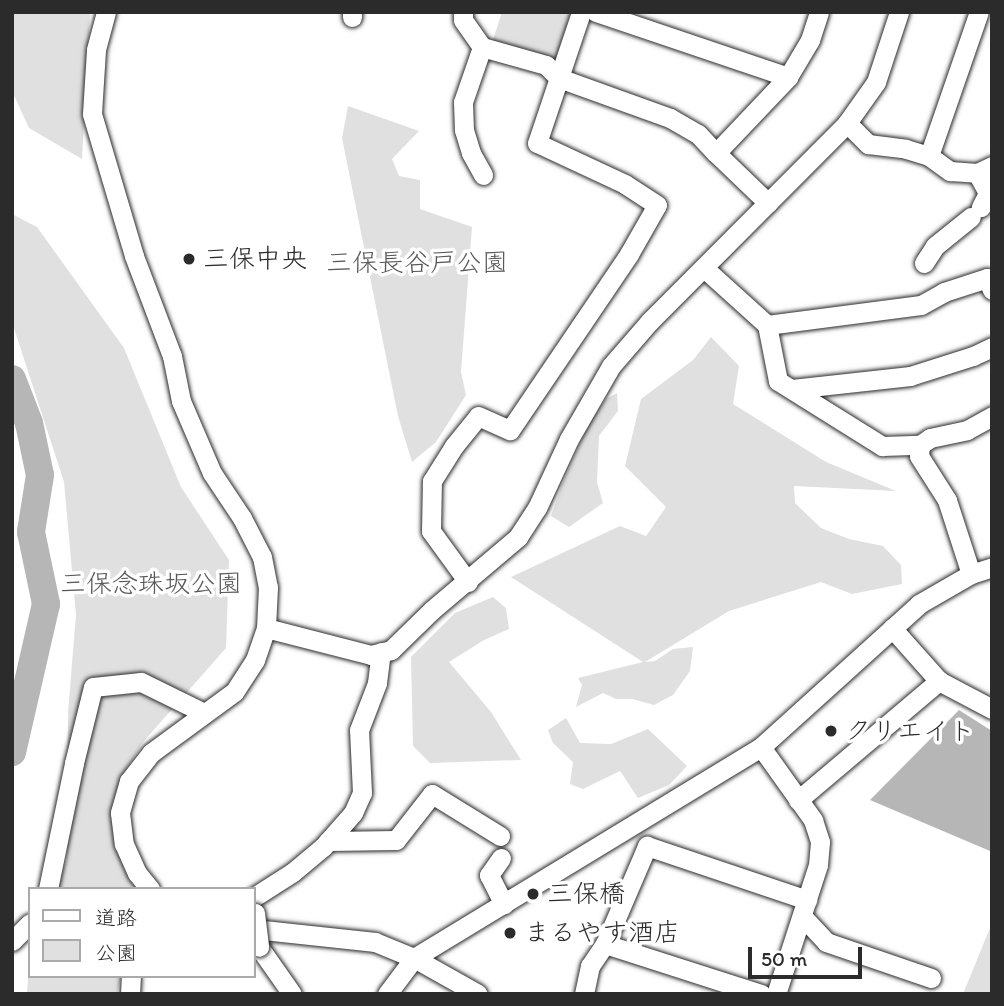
<!DOCTYPE html>
<html>
<head>
<meta charset="utf-8">
<style>
  body { margin:0 }
  #map { position:relative; width:1004px; height:1006px; overflow:hidden; background:#fff; font-family:Itim,"Klee One",sans-serif }
  div>[style] { position:absolute }
  .green>* { inset:0; background:#e0e0e0 }
  .water>* { inset:0; background:#b6b6b6 }
  .river>* { height:28px; margin:-14px; padding:0 14px; transform-origin:14px; border-radius:14px; background:#b6b6b6 }
  .roads { filter:drop-shadow(0 0 2px #2b2b2b) drop-shadow(0 0 2px #2b2b2b) }
  .minor>* { height:19px; margin:-9.5px; padding:0 9.5px; transform-origin:9.5px; border-radius:9.5px; background:#fff }
  .bridges { filter:drop-shadow(0 0 2px #2b2b2b) drop-shadow(0 0 2px #2b2b2b) }
  .minor-bridge>* { height:19px; margin:-9.5px; padding:0 9.5px; transform-origin:9.5px; border-radius:9.5px; background:#fff }
  .dots>* { width:19px; height:19px; translate:-50% -50%; box-sizing:border-box; border:4px solid #fff; border-radius:50% }
  span { translate:-50% -50%; white-space:nowrap; text-align:center; line-height:1.15; -webkit-text-stroke:7px #fff; paint-order:stroke }
  .poi-label { font-size:26px; color:#2b2b2b }
  .left { translate:0 -50%; text-align:left }
  .park-label { font-size:26px; color:#585858 }
  .frame { position:absolute; inset:0; border:14px solid #2b2b2b; pointer-events:none }
  .legend { position:absolute; left:28px; top:887px; width:228px; height:91px; box-sizing:border-box; background:#fff; border:2px solid #aaa; margin:0; padding:9px 12px; list-style:none; font-size:21px; color:#2b2b2b }
  .legend li { display:flex; align-items:center; gap:14px; height:35px }
  .legend b { width:35px; border:2px solid #aaa }
  .scale { position:absolute; left:748px; top:947px; width:114px; height:32px; box-sizing:border-box; border:4px solid #2b2b2b; border-top:0; padding-left:9px; font-size:21px; line-height:24px; white-space:nowrap; color:#2b2b2b; -webkit-text-stroke:5px #fff; paint-order:stroke }
</style>
</head>
<body>
<div id="map">
  <div class="green">
    <i style="clip-path:polygon(12px 12px,90px 12px,82px 159px,29px 128px,12px 91px)"></i>
    <i style="clip-path:polygon(502px 12px,575px 12px,556px 65px,492px 43px)"></i>
    <i style="clip-path:polygon(348px 106px,419px 131px,392px 159px,399px 176px,420px 180px,420px 209px,472px 227px,461px 372px,466px 395px,436px 442px,412px 462px,398px 416px,342px 138px)"></i>
    <i style="clip-path:polygon(12px 214px,37px 227px,124px 348px,181px 487px,229px 560px,226px 648px,144px 741px,125px 771px,116px 797px,140px 889px,56px 889px,67px 859px,68px 712px,76px 615px,64px 482px,12px 322px)"></i>
    <i style="clip-path:polygon(711px 337px,739px 366px,733px 404px,826px 462px,896px 491px,794px 486px,795px 503px,821px 528px,849px 539px,883px 546px,901px 565px,902px 584px,852px 594px,821px 582px,729px 611px,645px 662px,655px 661px,673px 649px,693px 647px,690px 671px,673px 695px,654px 705px,632px 699px,616px 699px,603px 693px,576px 707px,582px 685px,578px 678px,643px 662px,511px 577px,620px 526px,646px 536px,666px 507px,625px 466px,641px 399px,693px 360px)"></i>
    <i style="clip-path:polygon(617px 393px,618px 411px,599px 436px,597px 482px,603px 503px,569px 527px,551px 516px,562px 485px,588px 425px,606px 399px)"></i>
    <i style="clip-path:polygon(493px 597px,506px 608px,509px 629px,484px 640px,449px 662px,491px 712px,521px 760px,430px 763px,413px 746px,411px 657px,455px 613px)"></i>
    <i style="clip-path:polygon(566px 718px,580px 743px,611px 744px,648px 729px,687px 766px,669px 785px,638px 798px,620px 771px,583px 789px,570px 784px,573px 762px,553px 743px,548px 730px)"></i>
    <i style="clip-path:polygon(992px 923px,992px 994px,963px 994px)"></i>
    <i style="clip-path:polygon(30px 950px,30px 976px,121px 976px,117px 994px,27px 994px)"></i>
  </div>
  <div class="water">
    <i style="clip-path:polygon(959px 710px,992px 731px,990px 851px,870px 800px)"></i>
  </div>
  <div class="river">
    <i style="left:12px;top:379px;width:47px;rotate:68.9deg"></i>
    <i style="left:29px;top:423px;width:53px;rotate:78.1deg"></i>
    <i style="left:40px;top:475px;width:58px;rotate:99deg"></i>
    <i style="left:31px;top:532px;width:74px;rotate:78.2deg"></i>
    <i style="left:46px;top:604px;width:152px;rotate:102.9deg"></i>
  </div>
  <div class="roads">
    <div class="minor">
      <i style="left:106px;top:12px;width:39px;rotate:105deg"></i>
      <i style="left:96px;top:50px;width:64px;rotate:93.6deg"></i>
      <i style="left:92px;top:114px;width:148px;rotate:73.5deg"></i>
      <i style="left:134px;top:256px;width:107px;rotate:69.2deg"></i>
      <i style="left:172px;top:356px;width:46px;rotate:78.7deg"></i>
      <i style="left:181px;top:401px;width:78px;rotate:66.7deg"></i>
      <i style="left:212px;top:473px;width:54px;rotate:56.3deg"></i>
      <i style="left:242px;top:518px;width:44px;rotate:62.9deg"></i>
      <i style="left:262px;top:557px;width:31px;rotate:79deg"></i>
      <i style="left:268px;top:587px;width:41px;rotate:92.8deg"></i>
      <i style="left:266px;top:628px;width:34px;rotate:109deg"></i>
      <i style="left:255px;top:660px;width:38px;rotate:123deg"></i>
      <i style="left:234px;top:692px;width:103px;rotate:143.7deg"></i>
      <i style="left:151px;top:753px;width:36px;rotate:128deg"></i>
      <i style="left:129px;top:781px;width:33px;rotate:106deg"></i>
      <i style="left:120px;top:813px;width:31px;rotate:83deg"></i>
      <i style="left:124px;top:844px;width:32px;rotate:66deg"></i>
      <i style="left:137px;top:873px;width:21px;rotate:51deg"></i>
      <i style="left:463px;top:12px;width:8px;rotate:90deg"></i>
      <i style="left:463px;top:20px;width:33px;rotate:55deg"></i>
      <i style="left:482px;top:47px;width:58px;rotate:109.1deg"></i>
      <i style="left:463px;top:102px;width:28px;rotate:88deg"></i>
      <i style="left:464px;top:130px;width:24px;rotate:73deg"></i>
      <i style="left:471px;top:153px;width:25px;rotate:61deg"></i>
      <i style="left:596px;top:12px;width:203px;rotate:18.7deg"></i>
      <i style="left:352px;top:17px;width:5px;rotate:-90deg"></i>
      <i style="left:482px;top:47px;width:66px;rotate:15.7deg"></i>
      <i style="left:546px;top:65px;width:18px;rotate:45deg"></i>
      <i style="left:559px;top:78px;width:118px;rotate:19.8deg"></i>
      <i style="left:670px;top:118px;width:32px;rotate:30deg"></i>
      <i style="left:698px;top:134px;width:26px;rotate:47deg"></i>
      <i style="left:847px;top:123px;width:30px;rotate:45deg"></i>
      <i style="left:868px;top:144px;width:38px;rotate:7deg"></i>
      <i style="left:906px;top:149px;width:24px;rotate:17deg"></i>
      <i style="left:929px;top:156px;width:26px;rotate:36deg"></i>
      <i style="left:950px;top:171px;width:27px;rotate:4deg"></i>
      <i style="left:977px;top:173px;width:17px;rotate:-25deg"></i>
      <i style="left:929px;top:156px;width:152px;rotate:-70.9deg"></i>
      <i style="left:977px;top:173px;width:23px;rotate:61deg"></i>
      <i style="left:988px;top:193px;width:16px;rotate:117deg"></i>
      <i style="left:768px;top:203px;width:72px;rotate:-136.1deg"></i>
      <i style="left:716px;top:153px;width:105px;rotate:-46.5deg"></i>
      <i style="left:788px;top:77px;width:43px;rotate:-59.3deg"></i>
      <i style="left:810px;top:40px;width:29px;rotate:-72deg"></i>
      <i style="left:924px;top:263px;width:20px;rotate:-57deg"></i>
      <i style="left:935px;top:246px;width:46px;rotate:-38.9deg"></i>
      <i style="left:704px;top:268px;width:85px;rotate:42.1deg"></i>
      <i style="left:767px;top:325px;width:57px;rotate:78.9deg"></i>
      <i style="left:778px;top:381px;width:123px;rotate:32deg"></i>
      <i style="left:882px;top:446px;width:38px;rotate:-2deg"></i>
      <i style="left:767px;top:325px;width:155px;rotate:-7.4deg"></i>
      <i style="left:921px;top:305px;width:26px;rotate:-29deg"></i>
      <i style="left:944px;top:292px;width:45px;rotate:-18deg"></i>
      <i style="left:987px;top:278px;width:13px;rotate:67deg"></i>
      <i style="left:792px;top:389px;width:119px;rotate:-6.3deg"></i>
      <i style="left:910px;top:376px;width:66px;rotate:-17.6deg"></i>
      <i style="left:973px;top:356px;width:21px;rotate:-25deg"></i>
      <i style="left:971px;top:574px;width:78px;rotate:-108deg"></i>
      <i style="left:947px;top:500px;width:52px;rotate:-122.5deg"></i>
      <i style="left:919px;top:456px;width:11px;rotate:-85deg"></i>
      <i style="left:920px;top:445px;width:12px;rotate:-35deg"></i>
      <i style="left:930px;top:438px;width:38px;rotate:-12deg"></i>
      <i style="left:967px;top:430px;width:29px;rotate:-29deg"></i>
      <i style="left:468px;top:582px;width:63px;rotate:-126deg"></i>
      <i style="left:431px;top:531px;width:50px;rotate:-88.9deg"></i>
      <i style="left:432px;top:481px;width:41px;rotate:-57.8deg"></i>
      <i style="left:454px;top:446px;width:38px;rotate:-51deg"></i>
      <i style="left:478px;top:416px;width:35px;rotate:24deg"></i>
      <i style="left:510px;top:430px;width:212px;rotate:-55.9deg"></i>
      <i style="left:629px;top:254px;width:56px;rotate:-60.3deg"></i>
      <i style="left:657px;top:205px;width:38px;rotate:-147deg"></i>
      <i style="left:625px;top:184px;width:97px;rotate:-155deg"></i>
      <i style="left:537px;top:143px;width:138px;rotate:-71.4deg"></i>
      <i style="left:266px;top:628px;width:108px;rotate:14.4deg"></i>
      <i style="left:371px;top:655px;width:21px;rotate:-14deg"></i>
      <i style="left:391px;top:650px;width:57px;rotate:-44.3deg"></i>
      <i style="left:432px;top:610px;width:113px;rotate:-40.3deg"></i>
      <i style="left:518px;top:537px;width:35px;rotate:-57deg"></i>
      <i style="left:537px;top:508px;width:76px;rotate:-65.1deg"></i>
      <i style="left:569px;top:439px;width:84px;rotate:-60.1deg"></i>
      <i style="left:611px;top:366px;width:60px;rotate:-49.1deg"></i>
      <i style="left:650px;top:321px;width:279px;rotate:-45.1deg"></i>
      <i style="left:847px;top:123px;width:50px;rotate:-54.7deg"></i>
      <i style="left:876px;top:82px;width:74px;rotate:-71.8deg"></i>
      <i style="left:892px;top:628px;width:71px;rotate:48.4deg"></i>
      <i style="left:939px;top:681px;width:60px;rotate:27.8deg"></i>
      <i style="left:761px;top:747px;width:90px;rotate:54.5deg"></i>
      <i style="left:813px;top:820px;width:23px;rotate:72deg"></i>
      <i style="left:820px;top:842px;width:23px;rotate:95deg"></i>
      <i style="left:818px;top:865px;width:136px;rotate:108deg"></i>
      <i style="left:798px;top:800px;width:185px;rotate:-40.2deg"></i>
      <i style="left:328px;top:841px;width:68px;rotate:-0.8deg"></i>
      <i style="left:396px;top:840px;width:58px;rotate:-52deg"></i>
      <i style="left:432px;top:794px;width:80px;rotate:31.7deg"></i>
      <i style="left:501px;top:858px;width:21px;rotate:125deg"></i>
      <i style="left:489px;top:875px;width:33px;rotate:63deg"></i>
      <i style="left:48px;top:889px;width:129px;rotate:-78.3deg"></i>
      <i style="left:74px;top:763px;width:78px;rotate:-76deg"></i>
      <i style="left:93px;top:687px;width:48px;rotate:-5.9deg"></i>
      <i style="left:141px;top:682px;width:70px;rotate:26.2deg"></i>
      <i style="left:254px;top:897px;width:46px;rotate:-32.7deg"></i>
      <i style="left:293px;top:872px;width:39px;rotate:-40deg"></i>
      <i style="left:323px;top:847px;width:45px;rotate:-48.6deg"></i>
      <i style="left:353px;top:813px;width:22px;rotate:-66deg"></i>
      <i style="left:362px;top:793px;width:63px;rotate:-92.7deg"></i>
      <i style="left:359px;top:730px;width:50px;rotate:-69deg"></i>
      <i style="left:377px;top:683px;width:31px;rotate:-83deg"></i>
      <i style="left:802px;top:916px;width:35px;rotate:47deg"></i>
      <i style="left:826px;top:942px;width:111px;rotate:18.9deg"></i>
      <i style="left:254px;top:929px;width:122px;rotate:6.1deg"></i>
      <i style="left:375px;top:942px;width:42px;rotate:22.3deg"></i>
      <i style="left:414px;top:958px;width:73px;rotate:29.4deg"></i>
      <i style="left:12px;top:941px;width:25px;rotate:-45deg"></i>
      <i style="left:605px;top:944px;width:164px;rotate:17.8deg"></i>
      <i style="left:259px;top:947px;width:57px;rotate:54.9deg"></i>
      <i style="left:130px;top:994px;width:18px;rotate:-87deg"></i>
      <i style="left:387px;top:994px;width:45px;rotate:-53.1deg"></i>
      <i style="left:414px;top:958px;width:406px;rotate:-31.3deg"></i>
      <i style="left:761px;top:747px;width:213px;rotate:-42.1deg"></i>
      <i style="left:919px;top:604px;width:60px;rotate:-30deg"></i>
      <i style="left:971px;top:574px;width:22px;rotate:-18deg"></i>
      <i style="left:584px;top:994px;width:29px;rotate:-78deg"></i>
      <i style="left:590px;top:966px;width:27px;rotate:-56deg"></i>
      <i style="left:605px;top:944px;width:107px;rotate:-66.8deg"></i>
      <i style="left:647px;top:846px;width:169px;rotate:18.6deg"></i>
    </div>
  </div>
  <div class="bridges">
    <div class="minor-bridge">
      <i style="left:255px;top:913px;width:34px;rotate:83deg"></i>
    </div>
  </div>
  <div class="dots">
    <i style="left:189px;top:259px;background:#2b2b2b"></i>
    <i style="left:831px;top:731px;background:#2b2b2b"></i>
    <i style="left:533px;top:894px;background:#2b2b2b"></i>
    <i style="left:510px;top:933px;background:#2b2b2b"></i>
  </div>
  <div class="poi-label">
    <span class="left" style="left:203px;top:259px">三保中央</span>
    <span class="left" style="left:845px;top:731px">クリエイト</span>
    <span class="left" style="left:547px;top:894px">三保橋</span>
    <span class="left" style="left:524px;top:933px">まるやす酒店</span>
  </div>
  <div class="park-label">
    <span style="left:417px;top:263px">三保長谷戸公園</span>
    <span style="left:151px;top:584px">三保念珠坂公園</span>
  </div>
  <div class="frame"></div>
  <ul class="legend">
  <li><b style="height:9px;background:#fff"></b>道路</li>
  <li><b style="height:19px;background:#e0e0e0"></b>公園</li>
  </ul>
  <div class="scale">50 m</div>
</div>
</body>
</html>
